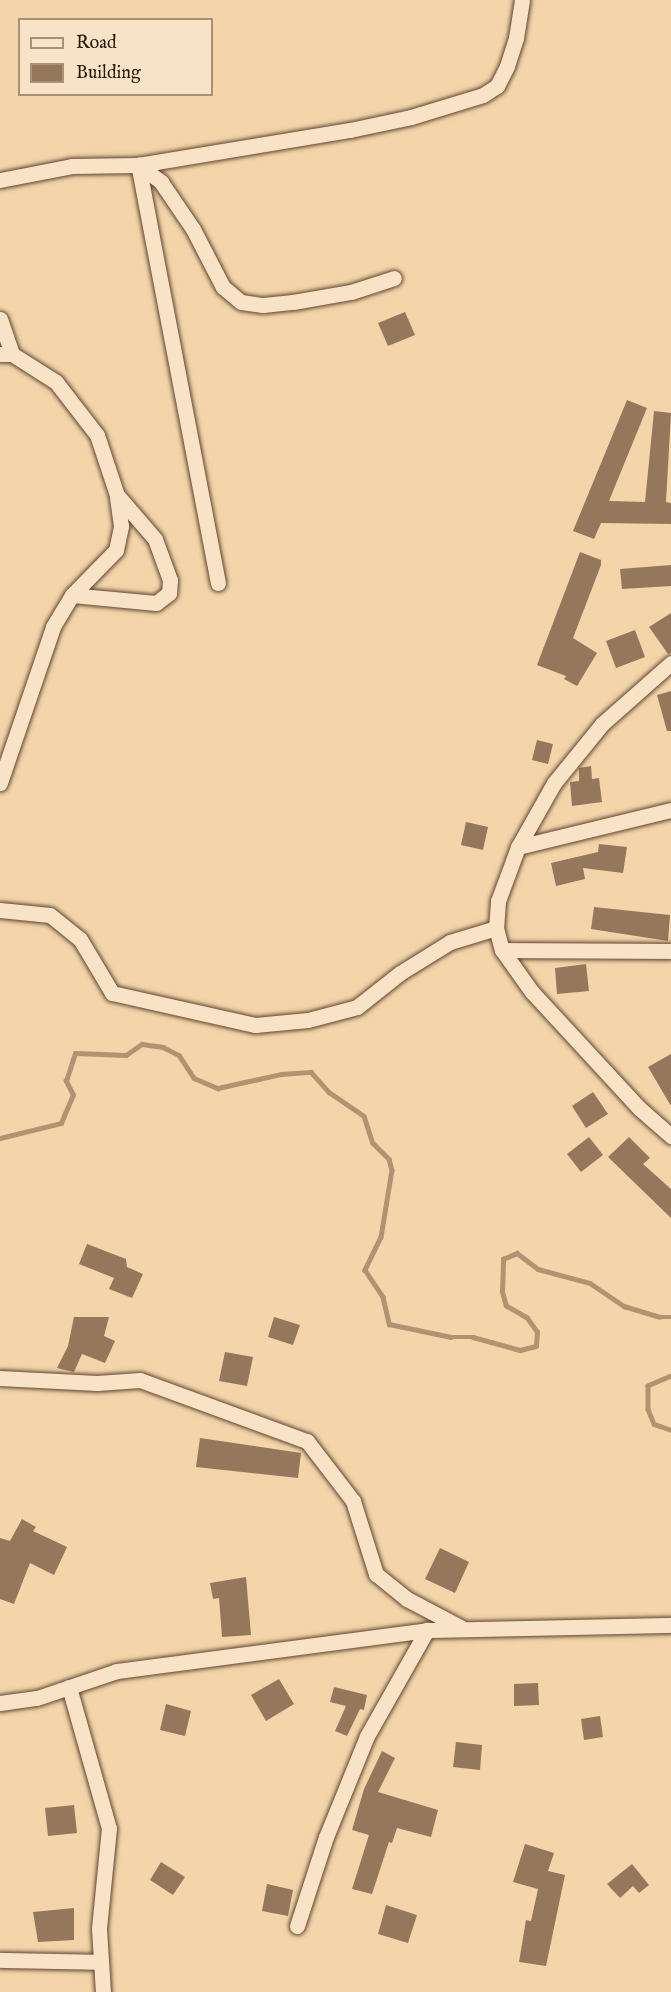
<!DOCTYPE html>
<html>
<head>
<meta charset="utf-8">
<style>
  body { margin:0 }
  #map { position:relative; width:671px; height:1992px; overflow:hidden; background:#f4d4a9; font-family:"IM FELL English",serif }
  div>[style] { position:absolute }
  .stream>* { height:4.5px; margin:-2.25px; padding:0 2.25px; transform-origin:2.25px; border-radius:2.25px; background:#b19372 }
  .building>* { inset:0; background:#95785b }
  .roads { filter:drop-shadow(0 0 2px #60452f) drop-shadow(0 0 2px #60452f) }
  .minor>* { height:15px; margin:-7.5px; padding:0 7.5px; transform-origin:7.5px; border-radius:7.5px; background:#f8e3c7 }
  span { translate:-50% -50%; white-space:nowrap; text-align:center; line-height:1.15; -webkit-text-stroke:6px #f8e3c7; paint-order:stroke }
  .legend { position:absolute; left:18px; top:18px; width:195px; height:78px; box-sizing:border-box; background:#f8e3c7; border:2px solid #a7917a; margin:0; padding:8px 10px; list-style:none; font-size:18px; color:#2e1506 }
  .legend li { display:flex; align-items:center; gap:12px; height:30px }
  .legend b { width:30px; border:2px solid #a7917a }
</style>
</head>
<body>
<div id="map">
  <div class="stream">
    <i style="left:0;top:1138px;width:63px;rotate:-13.8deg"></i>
    <i style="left:61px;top:1123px;width:30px;rotate:-67deg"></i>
    <i style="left:73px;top:1095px;width:16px;rotate:-117deg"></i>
    <i style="left:66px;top:1081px;width:29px;rotate:-72deg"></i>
    <i style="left:75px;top:1053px;width:51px;rotate:2.2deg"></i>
    <i style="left:126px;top:1055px;width:19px;rotate:-35deg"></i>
    <i style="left:142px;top:1044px;width:21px;rotate:8deg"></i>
    <i style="left:163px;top:1047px;width:18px;rotate:27deg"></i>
    <i style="left:179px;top:1055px;width:27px;rotate:57deg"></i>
    <i style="left:194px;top:1078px;width:26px;rotate:23deg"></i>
    <i style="left:218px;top:1088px;width:65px;rotate:-12.5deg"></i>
    <i style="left:281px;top:1074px;width:30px;rotate:-4deg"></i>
    <i style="left:311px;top:1072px;width:27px;rotate:48deg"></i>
    <i style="left:329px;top:1092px;width:42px;rotate:34.4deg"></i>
    <i style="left:364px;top:1116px;width:28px;rotate:72deg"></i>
    <i style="left:373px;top:1143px;width:23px;rotate:45deg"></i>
    <i style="left:389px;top:1159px;width:11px;rotate:75deg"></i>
    <i style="left:392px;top:1170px;width:68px;rotate:99.3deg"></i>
    <i style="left:381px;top:1237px;width:37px;rotate:116deg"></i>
    <i style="left:365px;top:1270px;width:32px;rotate:56deg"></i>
    <i style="left:383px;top:1297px;width:28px;rotate:77deg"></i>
    <i style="left:389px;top:1324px;width:63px;rotate:11.8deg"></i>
    <i style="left:451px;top:1337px;width:22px"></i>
    <i style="left:473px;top:1337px;width:49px;rotate:15.5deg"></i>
    <i style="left:520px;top:1350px;width:16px;rotate:-14deg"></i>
    <i style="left:536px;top:1346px;width:14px;rotate:-86deg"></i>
    <i style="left:537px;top:1332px;width:17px;rotate:-126deg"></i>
    <i style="left:527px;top:1318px;width:24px;rotate:-150deg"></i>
    <i style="left:506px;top:1306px;width:15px;rotate:-106deg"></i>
    <i style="left:502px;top:1292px;width:33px;rotate:-88deg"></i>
    <i style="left:503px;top:1259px;width:15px;rotate:-23deg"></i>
    <i style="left:517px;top:1253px;width:26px;rotate:37deg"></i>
    <i style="left:538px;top:1269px;width:54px;rotate:15.1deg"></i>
    <i style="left:590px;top:1283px;width:41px;rotate:34.1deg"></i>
    <i style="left:624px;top:1306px;width:37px;rotate:17deg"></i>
    <i style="left:659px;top:1317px;width:12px"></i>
    <i style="left:671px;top:1376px;width:25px;rotate:157deg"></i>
    <i style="left:648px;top:1386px;width:23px;rotate:90deg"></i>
    <i style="left:648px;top:1409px;width:16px;rotate:68deg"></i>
    <i style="left:654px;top:1424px;width:18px;rotate:19deg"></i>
  </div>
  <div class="building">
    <i style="clip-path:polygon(405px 312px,415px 335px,388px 346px,378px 323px)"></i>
    <i style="clip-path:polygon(627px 400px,647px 408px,609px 501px,645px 502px,654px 411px,671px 413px,666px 502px,671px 503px,671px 524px,601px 523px,594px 539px,573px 531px)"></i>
    <i style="clip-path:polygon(580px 552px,601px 560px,601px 565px,573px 638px,597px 653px,577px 686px,564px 679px,566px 676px,537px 665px)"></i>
    <i style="clip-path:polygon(671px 565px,671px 586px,622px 589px,620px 569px)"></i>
    <i style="clip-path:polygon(671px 613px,671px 653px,668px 654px,649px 627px)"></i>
    <i style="clip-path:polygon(635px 630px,645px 657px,616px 668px,606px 641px)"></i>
    <i style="clip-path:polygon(671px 691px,671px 731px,667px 731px,657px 695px)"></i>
    <i style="clip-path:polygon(537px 740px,553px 744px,548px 764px,532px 760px)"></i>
    <i style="clip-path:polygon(591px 766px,592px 779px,599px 778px,602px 802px,572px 806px,570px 782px,579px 781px,579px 768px)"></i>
    <i style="clip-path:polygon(466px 822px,488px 827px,483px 850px,461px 845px)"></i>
    <i style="clip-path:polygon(599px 844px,627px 847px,623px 873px,583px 868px,585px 879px,556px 886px,551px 863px,598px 852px)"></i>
    <i style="clip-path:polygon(594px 907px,670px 915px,668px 941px,591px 929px)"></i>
    <i style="clip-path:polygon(586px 964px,589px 991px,557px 994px,555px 968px)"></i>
    <i style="clip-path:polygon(671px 1054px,671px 1106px,648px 1067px)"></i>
    <i style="clip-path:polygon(593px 1092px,608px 1114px,586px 1128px,572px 1106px)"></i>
    <i style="clip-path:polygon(589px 1137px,603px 1155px,581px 1172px,567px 1154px)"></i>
    <i style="clip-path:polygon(629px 1137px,650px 1158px,643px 1164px,671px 1189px,671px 1218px,608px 1157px)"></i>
    <i style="clip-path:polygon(87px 1244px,126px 1259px,127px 1267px,143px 1274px,132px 1298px,109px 1289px,114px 1278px,79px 1264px)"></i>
    <i style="clip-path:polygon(74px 1317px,109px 1317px,104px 1336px,115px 1341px,105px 1363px,82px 1354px,74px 1372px,57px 1368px,68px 1346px)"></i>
    <i style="clip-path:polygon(274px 1317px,300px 1325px,293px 1345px,268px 1337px)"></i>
    <i style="clip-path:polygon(225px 1352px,253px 1357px,247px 1386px,219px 1381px)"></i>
    <i style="clip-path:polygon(200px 1438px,301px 1453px,298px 1478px,196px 1467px)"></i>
    <i style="clip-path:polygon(22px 1519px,36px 1527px,33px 1531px,67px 1547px,54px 1575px,30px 1563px,14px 1604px,0 1599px,0 1538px,10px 1541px)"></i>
    <i style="clip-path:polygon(440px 1548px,469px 1562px,455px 1593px,425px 1579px)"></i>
    <i style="clip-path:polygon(246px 1577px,251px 1635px,222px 1637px,219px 1598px,213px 1599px,210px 1583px)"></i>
    <i style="clip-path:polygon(279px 1679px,294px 1704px,266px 1721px,251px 1695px)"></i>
    <i style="clip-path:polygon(538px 1683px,539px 1705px,514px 1706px,514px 1684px)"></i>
    <i style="clip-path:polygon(334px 1687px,367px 1695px,364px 1710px,360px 1709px,347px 1736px,335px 1731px,346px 1706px,330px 1702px)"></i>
    <i style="clip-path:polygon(166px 1704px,191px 1711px,185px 1736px,160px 1730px)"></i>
    <i style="clip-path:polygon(600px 1716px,603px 1737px,584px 1740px,581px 1719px)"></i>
    <i style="clip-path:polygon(456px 1742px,482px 1745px,480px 1770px,453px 1767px)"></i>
    <i style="clip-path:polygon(382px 1751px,395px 1758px,378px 1792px,438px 1810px,431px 1837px,397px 1828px,392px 1843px,389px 1842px,372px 1894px,352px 1889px,369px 1835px,352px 1830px,364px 1789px)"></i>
    <i style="clip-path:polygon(74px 1805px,77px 1833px,48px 1836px,45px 1808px)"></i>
    <i style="clip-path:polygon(525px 1844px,554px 1853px,548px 1871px,565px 1875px,546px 1966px,519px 1962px,526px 1920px,531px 1921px,538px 1889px,513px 1882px)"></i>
    <i style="clip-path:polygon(161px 1862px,185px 1877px,173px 1895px,150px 1880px)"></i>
    <i style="clip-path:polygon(632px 1864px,649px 1885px,639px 1893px,633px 1886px,620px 1898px,607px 1884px)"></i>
    <i style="clip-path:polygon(267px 1884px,293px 1890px,288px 1916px,262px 1911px)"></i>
    <i style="clip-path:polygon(386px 1905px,417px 1915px,408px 1943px,378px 1934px)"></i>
    <i style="clip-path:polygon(74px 1908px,74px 1940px,38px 1942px,33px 1912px)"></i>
  </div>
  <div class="roads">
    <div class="minor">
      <i style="left:0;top:180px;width:73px;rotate:-11deg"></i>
      <i style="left:72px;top:166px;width:66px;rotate:-0.9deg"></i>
      <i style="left:138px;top:165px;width:29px;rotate:36deg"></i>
      <i style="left:161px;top:182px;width:57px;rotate:55.8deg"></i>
      <i style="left:193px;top:229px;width:65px;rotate:62.7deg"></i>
      <i style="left:223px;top:287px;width:23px;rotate:40deg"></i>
      <i style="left:241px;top:302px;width:22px;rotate:8deg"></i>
      <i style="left:263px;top:305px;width:30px;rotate:-6deg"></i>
      <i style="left:293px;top:302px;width:59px;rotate:-9.8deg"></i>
      <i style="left:351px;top:292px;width:45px;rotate:-18deg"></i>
      <i style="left:0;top:319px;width:37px;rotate:71deg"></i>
      <i style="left:0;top:354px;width:12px"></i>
      <i style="left:12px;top:354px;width:52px;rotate:32.5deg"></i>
      <i style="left:56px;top:382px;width:67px;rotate:52.3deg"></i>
      <i style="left:97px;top:435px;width:63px;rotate:71.6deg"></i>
      <i style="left:117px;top:495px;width:58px;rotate:49.2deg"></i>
      <i style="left:155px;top:539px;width:44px;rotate:69.9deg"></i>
      <i style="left:170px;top:580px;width:13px;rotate:94deg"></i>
      <i style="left:169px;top:593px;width:16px;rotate:142deg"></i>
      <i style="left:156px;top:603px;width:84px;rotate:-174.6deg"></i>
      <i style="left:72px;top:595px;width:37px;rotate:121deg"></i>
      <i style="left:53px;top:627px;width:165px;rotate:108.8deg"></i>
      <i style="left:218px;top:583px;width:426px;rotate:-100.8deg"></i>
      <i style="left:138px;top:165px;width:215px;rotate:-9.4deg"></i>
      <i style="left:350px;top:130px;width:62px;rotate:-12deg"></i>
      <i style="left:411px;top:117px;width:75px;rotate:-17deg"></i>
      <i style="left:483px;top:95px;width:17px;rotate:-33deg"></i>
      <i style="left:497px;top:86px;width:22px;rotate:-63deg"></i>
      <i style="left:507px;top:66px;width:29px;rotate:-72deg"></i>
      <i style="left:516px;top:38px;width:38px;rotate:-81deg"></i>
      <i style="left:72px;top:595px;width:63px;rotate:-45.6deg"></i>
      <i style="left:116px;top:550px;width:25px;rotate:-78deg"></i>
      <i style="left:121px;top:526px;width:28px;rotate:-98deg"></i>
      <i style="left:671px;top:663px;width:92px;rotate:138.5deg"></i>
      <i style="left:602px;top:724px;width:76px;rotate:129.1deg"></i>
      <i style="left:554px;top:783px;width:73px;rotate:119.4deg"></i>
      <i style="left:518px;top:847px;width:58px;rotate:110.3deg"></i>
      <i style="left:498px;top:901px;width:27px;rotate:94deg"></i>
      <i style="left:496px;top:928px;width:23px;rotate:75deg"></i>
      <i style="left:502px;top:950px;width:52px;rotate:54.5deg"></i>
      <i style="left:532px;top:992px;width:158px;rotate:47.3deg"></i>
      <i style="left:639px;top:1108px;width:43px;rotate:41.2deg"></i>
      <i style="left:518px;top:847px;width:157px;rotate:-13.6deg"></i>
      <i style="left:0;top:910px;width:50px;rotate:5.7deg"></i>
      <i style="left:50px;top:915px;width:38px;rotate:39deg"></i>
      <i style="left:80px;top:939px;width:63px;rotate:59.3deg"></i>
      <i style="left:112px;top:993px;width:147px;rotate:12.6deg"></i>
      <i style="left:255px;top:1025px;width:53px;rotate:-5.4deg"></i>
      <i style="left:308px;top:1020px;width:51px;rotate:-14.9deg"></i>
      <i style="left:357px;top:1007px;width:55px;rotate:-38.3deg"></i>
      <i style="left:400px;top:973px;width:59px;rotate:-31.8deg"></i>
      <i style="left:450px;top:942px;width:48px;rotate:-16.9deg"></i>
      <i style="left:502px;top:950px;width:169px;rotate:0.3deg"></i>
      <i style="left:0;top:1378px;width:97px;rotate:3deg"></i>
      <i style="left:97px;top:1383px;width:43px;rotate:-4deg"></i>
      <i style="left:140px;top:1380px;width:178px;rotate:20.1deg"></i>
      <i style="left:307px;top:1441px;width:76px;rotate:52.5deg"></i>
      <i style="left:353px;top:1501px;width:77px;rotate:72.5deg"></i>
      <i style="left:376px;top:1574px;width:40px;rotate:39deg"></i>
      <i style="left:407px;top:1599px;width:62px;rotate:27.8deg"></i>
      <i style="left:69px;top:1687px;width:147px;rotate:74.2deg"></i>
      <i style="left:109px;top:1828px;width:101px;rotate:95.7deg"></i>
      <i style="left:99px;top:1929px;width:63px;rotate:86.4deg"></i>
      <i style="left:0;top:1703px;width:37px;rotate:-8deg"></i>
      <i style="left:37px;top:1698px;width:84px;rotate:-18.6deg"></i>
      <i style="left:117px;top:1671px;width:313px;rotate:-7.5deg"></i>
      <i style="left:427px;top:1630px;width:244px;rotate:-1.2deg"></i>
      <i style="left:297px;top:1926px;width:94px;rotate:-72deg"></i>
      <i style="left:326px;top:1837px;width:109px;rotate:-67.9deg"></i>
      <i style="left:367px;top:1736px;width:122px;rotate:-60.5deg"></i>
      <i style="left:0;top:1960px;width:101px;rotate:1.1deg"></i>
    </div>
  </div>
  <ul class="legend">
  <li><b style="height:8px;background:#f8e3c7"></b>Road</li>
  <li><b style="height:16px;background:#95785b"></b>Building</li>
  </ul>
</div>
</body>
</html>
